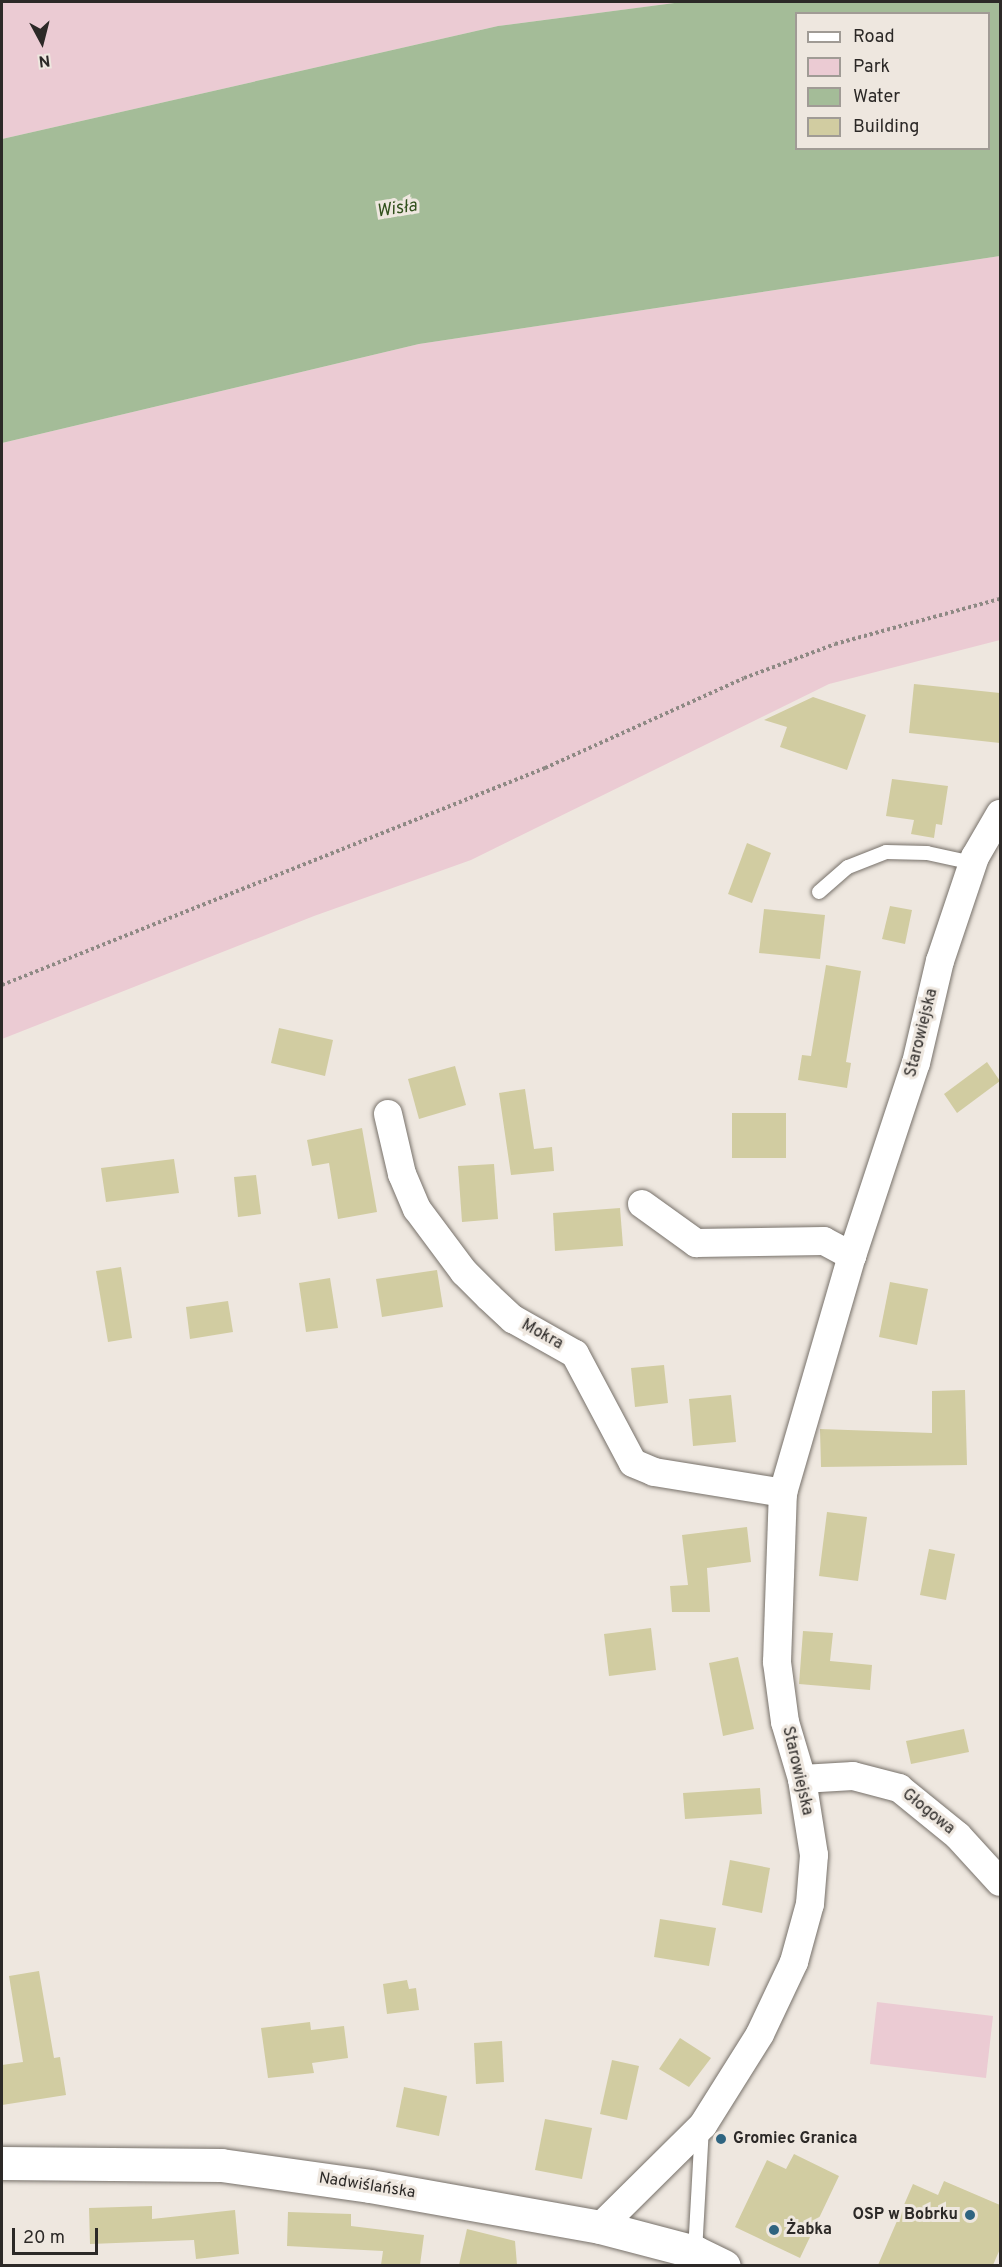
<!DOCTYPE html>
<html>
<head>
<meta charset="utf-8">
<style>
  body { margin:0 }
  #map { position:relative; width:1002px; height:2267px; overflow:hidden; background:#eee7df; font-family:Overpass,sans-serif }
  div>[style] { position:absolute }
  .green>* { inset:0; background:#ebcbd3 }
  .water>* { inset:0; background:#a4bc98 }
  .building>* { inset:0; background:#d1cca1 }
  .path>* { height:4px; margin-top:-2px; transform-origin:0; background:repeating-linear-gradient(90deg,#8e8984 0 3px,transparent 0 6px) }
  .roads { filter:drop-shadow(0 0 2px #77716a) drop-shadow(0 0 2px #77716a) }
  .lane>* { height:14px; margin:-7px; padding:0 7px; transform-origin:7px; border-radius:7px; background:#fff }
  .street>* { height:28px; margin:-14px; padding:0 14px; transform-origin:14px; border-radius:14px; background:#fff }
  .secondary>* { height:33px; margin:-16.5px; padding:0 16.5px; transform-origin:16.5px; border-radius:16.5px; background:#fff }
  .dots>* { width:16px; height:16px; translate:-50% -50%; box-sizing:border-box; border:3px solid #eee7df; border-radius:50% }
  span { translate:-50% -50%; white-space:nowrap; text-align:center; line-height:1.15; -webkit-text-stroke:6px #eee7df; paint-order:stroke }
  .street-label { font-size:16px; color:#2c2927 }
  .poi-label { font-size:16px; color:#2c2927; font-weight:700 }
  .left { translate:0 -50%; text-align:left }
  .right { translate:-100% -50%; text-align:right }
  .water-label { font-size:18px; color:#32511d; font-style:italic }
  .frame { position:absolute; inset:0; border:3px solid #2c2927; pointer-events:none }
  .legend { position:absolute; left:795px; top:12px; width:195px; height:138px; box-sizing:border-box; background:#eee7df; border:2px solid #a09b95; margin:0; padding:8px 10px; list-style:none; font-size:18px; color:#2c2927 }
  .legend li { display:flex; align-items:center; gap:12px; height:30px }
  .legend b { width:30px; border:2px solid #a09b95 }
  .north { position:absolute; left:12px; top:12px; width:60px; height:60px; -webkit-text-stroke:4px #eee7df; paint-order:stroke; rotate:173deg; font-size:16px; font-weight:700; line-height:24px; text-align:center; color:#2c2927 }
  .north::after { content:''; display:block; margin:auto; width:21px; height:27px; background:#2c2927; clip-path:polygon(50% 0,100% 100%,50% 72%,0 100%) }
  .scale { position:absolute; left:12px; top:2228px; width:86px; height:27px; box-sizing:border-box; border:3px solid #2c2927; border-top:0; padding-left:8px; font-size:18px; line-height:21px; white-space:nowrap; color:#2c2927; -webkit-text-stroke:4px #eee7df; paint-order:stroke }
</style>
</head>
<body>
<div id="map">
  <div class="green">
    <i style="clip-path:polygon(2px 2px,682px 2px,498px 26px,2px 139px)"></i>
    <i style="clip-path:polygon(1000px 256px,1000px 640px,829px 684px,471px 860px,314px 916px,2px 1039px,2px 443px,419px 344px)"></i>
    <i style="clip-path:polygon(877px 2002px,993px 2016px,986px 2078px,870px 2064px)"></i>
  </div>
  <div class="water">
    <i style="clip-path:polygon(evenodd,682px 2px,1000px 2px,1000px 256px,419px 344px,2px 443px,2px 139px,498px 26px,682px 2px,796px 14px,988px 14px,988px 148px,796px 148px,796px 14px)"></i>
  </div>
  <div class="building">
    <i style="clip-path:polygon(914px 684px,1000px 693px,1000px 743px,909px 733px)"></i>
    <i style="clip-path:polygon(813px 697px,866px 715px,847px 770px,780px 747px,787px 727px,764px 720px)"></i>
    <i style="clip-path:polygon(892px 779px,948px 786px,942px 825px,936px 824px,934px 838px,911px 834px,914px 820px,886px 816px)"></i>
    <i style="clip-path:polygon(747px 843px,771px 853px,752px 903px,728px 894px)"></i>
    <i style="clip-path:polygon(890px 906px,912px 910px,905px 944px,882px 939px)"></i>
    <i style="clip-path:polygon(764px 909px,825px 915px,820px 959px,759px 953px)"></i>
    <i style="clip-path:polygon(826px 965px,861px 971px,846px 1062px,851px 1063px,847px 1088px,798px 1080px,802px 1055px,811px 1056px)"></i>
    <i style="clip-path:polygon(279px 1028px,333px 1040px,325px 1076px,271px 1063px)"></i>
    <i style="clip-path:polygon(987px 1062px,1000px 1081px,957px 1113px,944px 1094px)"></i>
    <i style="clip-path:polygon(455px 1066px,466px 1105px,419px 1119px,408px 1079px)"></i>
    <i style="clip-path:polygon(525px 1089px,534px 1149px,552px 1147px,554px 1171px,511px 1175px,499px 1093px)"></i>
    <i style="clip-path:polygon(732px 1113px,786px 1113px,786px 1158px,732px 1158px)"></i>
    <i style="clip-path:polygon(362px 1128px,377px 1212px,338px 1219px,329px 1163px,312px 1166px,307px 1140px)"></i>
    <i style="clip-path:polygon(174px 1159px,179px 1193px,106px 1202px,101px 1168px)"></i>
    <i style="clip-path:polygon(494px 1164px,498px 1219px,462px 1222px,458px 1166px)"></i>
    <i style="clip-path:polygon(256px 1175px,261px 1214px,238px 1217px,234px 1177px)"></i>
    <i style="clip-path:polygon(620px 1208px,623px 1246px,555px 1251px,553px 1213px)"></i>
    <i style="clip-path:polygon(121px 1267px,132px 1338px,108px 1342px,96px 1271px)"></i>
    <i style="clip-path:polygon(437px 1270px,443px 1307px,382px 1317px,376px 1279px)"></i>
    <i style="clip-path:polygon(330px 1278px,338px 1328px,306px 1332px,299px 1283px)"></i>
    <i style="clip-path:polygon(890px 1282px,928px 1289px,917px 1345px,879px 1337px)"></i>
    <i style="clip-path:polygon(228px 1301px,233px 1332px,190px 1339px,186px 1307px)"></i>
    <i style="clip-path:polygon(664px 1365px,668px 1403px,635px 1407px,631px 1368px)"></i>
    <i style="clip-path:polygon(965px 1390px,967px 1465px,821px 1467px,820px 1429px,932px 1433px,932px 1391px)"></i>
    <i style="clip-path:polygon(731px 1395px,736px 1442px,693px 1446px,689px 1399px)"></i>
    <i style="clip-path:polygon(827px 1512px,867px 1517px,858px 1581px,819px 1576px)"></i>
    <i style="clip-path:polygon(747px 1527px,751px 1562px,707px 1568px,710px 1612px,672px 1612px,670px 1586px,688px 1585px,682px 1535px)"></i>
    <i style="clip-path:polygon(929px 1549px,955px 1554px,946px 1600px,920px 1595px)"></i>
    <i style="clip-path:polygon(651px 1628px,656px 1670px,609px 1676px,604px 1634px)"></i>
    <i style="clip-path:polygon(803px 1631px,833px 1633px,830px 1661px,872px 1665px,870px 1690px,799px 1684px)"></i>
    <i style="clip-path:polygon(738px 1657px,754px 1729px,723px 1736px,709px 1663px)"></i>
    <i style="clip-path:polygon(964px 1729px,969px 1752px,911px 1764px,906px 1741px)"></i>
    <i style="clip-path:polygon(760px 1788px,762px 1814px,685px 1819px,683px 1793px)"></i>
    <i style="clip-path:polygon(730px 1860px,770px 1868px,762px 1913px,722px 1905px)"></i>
    <i style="clip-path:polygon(660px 1919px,716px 1928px,709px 1966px,654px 1957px)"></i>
    <i style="clip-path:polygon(39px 1971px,54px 2058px,60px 2057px,66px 2095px,2px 2105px,2px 2065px,23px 2062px,9px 1976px)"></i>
    <i style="clip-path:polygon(407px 1980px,409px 1989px,416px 1988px,419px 2010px,387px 2014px,383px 1984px)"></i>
    <i style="clip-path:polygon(310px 2022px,311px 2030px,344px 2026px,348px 2058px,312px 2063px,314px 2073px,268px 2078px,261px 2028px)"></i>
    <i style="clip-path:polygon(680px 2038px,711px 2058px,689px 2087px,659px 2069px)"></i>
    <i style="clip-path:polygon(502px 2041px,504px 2082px,476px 2084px,474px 2043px)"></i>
    <i style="clip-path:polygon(612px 2060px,639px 2066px,627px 2120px,600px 2114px)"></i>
    <i style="clip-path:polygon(404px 2087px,447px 2096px,439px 2136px,396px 2127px)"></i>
    <i style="clip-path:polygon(545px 2119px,592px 2128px,582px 2179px,535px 2170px)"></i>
    <i style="clip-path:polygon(794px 2154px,839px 2176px,800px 2258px,735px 2227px,767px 2160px,786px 2169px)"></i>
    <i style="clip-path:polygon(944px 2181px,1000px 2205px,1000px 2249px,993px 2265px,878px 2265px,913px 2184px,938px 2195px)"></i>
    <i style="clip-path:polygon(152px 2206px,152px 2219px,235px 2210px,239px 2254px,196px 2259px,194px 2240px,90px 2244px,89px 2208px)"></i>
    <i style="clip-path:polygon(288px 2212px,351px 2214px,351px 2226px,424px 2235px,420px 2265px,381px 2265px,383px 2251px,287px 2246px)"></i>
    <i style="clip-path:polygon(467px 2229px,515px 2241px,517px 2265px,459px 2265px)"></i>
  </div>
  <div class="path">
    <i style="left:2px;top:985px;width:585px;rotate:-21.78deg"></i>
    <i style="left:545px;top:768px;width:218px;rotate:-24.3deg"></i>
    <i style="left:744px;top:678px;width:97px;rotate:-20.5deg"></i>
    <i style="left:835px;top:644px;width:171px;rotate:-15.3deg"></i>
  </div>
  <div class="roads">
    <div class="lane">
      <i style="left:819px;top:892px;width:38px;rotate:-41deg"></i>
      <i style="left:848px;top:867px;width:41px;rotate:-21.5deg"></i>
      <i style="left:886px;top:852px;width:41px;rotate:1.4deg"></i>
      <i style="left:927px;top:853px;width:47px;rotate:12.3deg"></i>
      <i style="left:695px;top:2252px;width:124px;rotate:-86.8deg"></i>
    </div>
    <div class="street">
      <i style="left:388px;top:1114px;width:62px;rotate:76.9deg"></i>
      <i style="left:402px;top:1174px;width:38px;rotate:67deg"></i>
      <i style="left:417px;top:1209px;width:79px;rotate:53.3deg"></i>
      <i style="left:464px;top:1272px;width:35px;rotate:45deg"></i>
      <i style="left:489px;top:1297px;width:33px;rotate:43deg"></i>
      <i style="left:513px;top:1319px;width:71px;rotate:29.4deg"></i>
      <i style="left:575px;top:1354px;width:123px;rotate:62deg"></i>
      <i style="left:633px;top:1463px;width:23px;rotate:23deg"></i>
      <i style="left:654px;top:1472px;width:131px;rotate:9.2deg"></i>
      <i style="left:642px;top:1204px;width:67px;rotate:35.8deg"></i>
      <i style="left:696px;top:1243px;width:128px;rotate:-0.9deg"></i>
      <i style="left:824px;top:1241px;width:32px;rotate:28deg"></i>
      <i style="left:802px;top:1779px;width:51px;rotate:-3.4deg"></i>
      <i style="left:853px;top:1776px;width:48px;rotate:14.6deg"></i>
      <i style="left:899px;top:1788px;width:76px;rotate:39.1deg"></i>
      <i style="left:958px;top:1836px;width:62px;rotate:47.6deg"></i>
      <i style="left:600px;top:2227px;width:145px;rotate:-44.7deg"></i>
      <i style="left:703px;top:2125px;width:107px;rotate:-57.9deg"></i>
      <i style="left:760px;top:2034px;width:80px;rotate:-64.7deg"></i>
      <i style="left:794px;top:1962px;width:60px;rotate:-74.6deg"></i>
      <i style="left:810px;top:1904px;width:49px;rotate:-85.3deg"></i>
      <i style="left:814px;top:1855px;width:77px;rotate:-99deg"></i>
      <i style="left:802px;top:1779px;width:59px;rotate:-106.6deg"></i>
      <i style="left:785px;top:1722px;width:61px;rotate:-97.6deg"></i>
      <i style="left:777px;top:1662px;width:169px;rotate:-88deg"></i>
      <i style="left:783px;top:1493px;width:247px;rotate:-73.8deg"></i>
      <i style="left:852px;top:1256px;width:203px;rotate:-71.7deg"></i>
      <i style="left:916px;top:1063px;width:105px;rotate:-76.8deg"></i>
      <i style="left:940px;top:961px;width:110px;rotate:-71.4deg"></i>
      <i style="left:975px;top:857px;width:50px;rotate:-59.8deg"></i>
    </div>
    <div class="secondary">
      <i style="left:2px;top:2163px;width:219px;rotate:0.5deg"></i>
      <i style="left:221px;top:2165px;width:150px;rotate:8deg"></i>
      <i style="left:370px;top:2186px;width:234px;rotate:10.1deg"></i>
      <i style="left:600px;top:2227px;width:98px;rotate:14.7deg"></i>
      <i style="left:695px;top:2252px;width:32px;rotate:26deg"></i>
    </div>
  </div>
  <div class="dots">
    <i style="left:721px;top:2139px;background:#2f6480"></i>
    <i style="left:970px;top:2215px;background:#2f6480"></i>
    <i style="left:774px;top:2230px;background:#2f6480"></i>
  </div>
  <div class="street-label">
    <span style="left:922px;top:1033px;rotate:-76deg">Starowiejska</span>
    <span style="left:542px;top:1335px;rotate:29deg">Mokra</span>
    <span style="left:797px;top:1771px;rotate:77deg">Starowiejska</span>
    <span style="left:928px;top:1812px;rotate:39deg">Głogowa</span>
    <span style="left:367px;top:2186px;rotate:9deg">Nadwiślańska</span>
  </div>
  <div class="poi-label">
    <span class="left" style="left:733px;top:2139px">Gromiec Granica</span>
    <span class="right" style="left:958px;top:2215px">OSP w Bobrku</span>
    <span class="left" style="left:786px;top:2230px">Żabka</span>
  </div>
  <div class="water-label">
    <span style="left:397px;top:210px;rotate:-9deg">Wisła</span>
  </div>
  <div class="frame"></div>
  <ul class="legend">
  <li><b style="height:8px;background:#fff"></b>Road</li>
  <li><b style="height:16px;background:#ebcbd3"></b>Park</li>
  <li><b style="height:16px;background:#a4bc98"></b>Water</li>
  <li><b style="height:16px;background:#d1cca1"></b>Building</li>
  </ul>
  <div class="north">N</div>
  <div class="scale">20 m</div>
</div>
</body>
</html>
